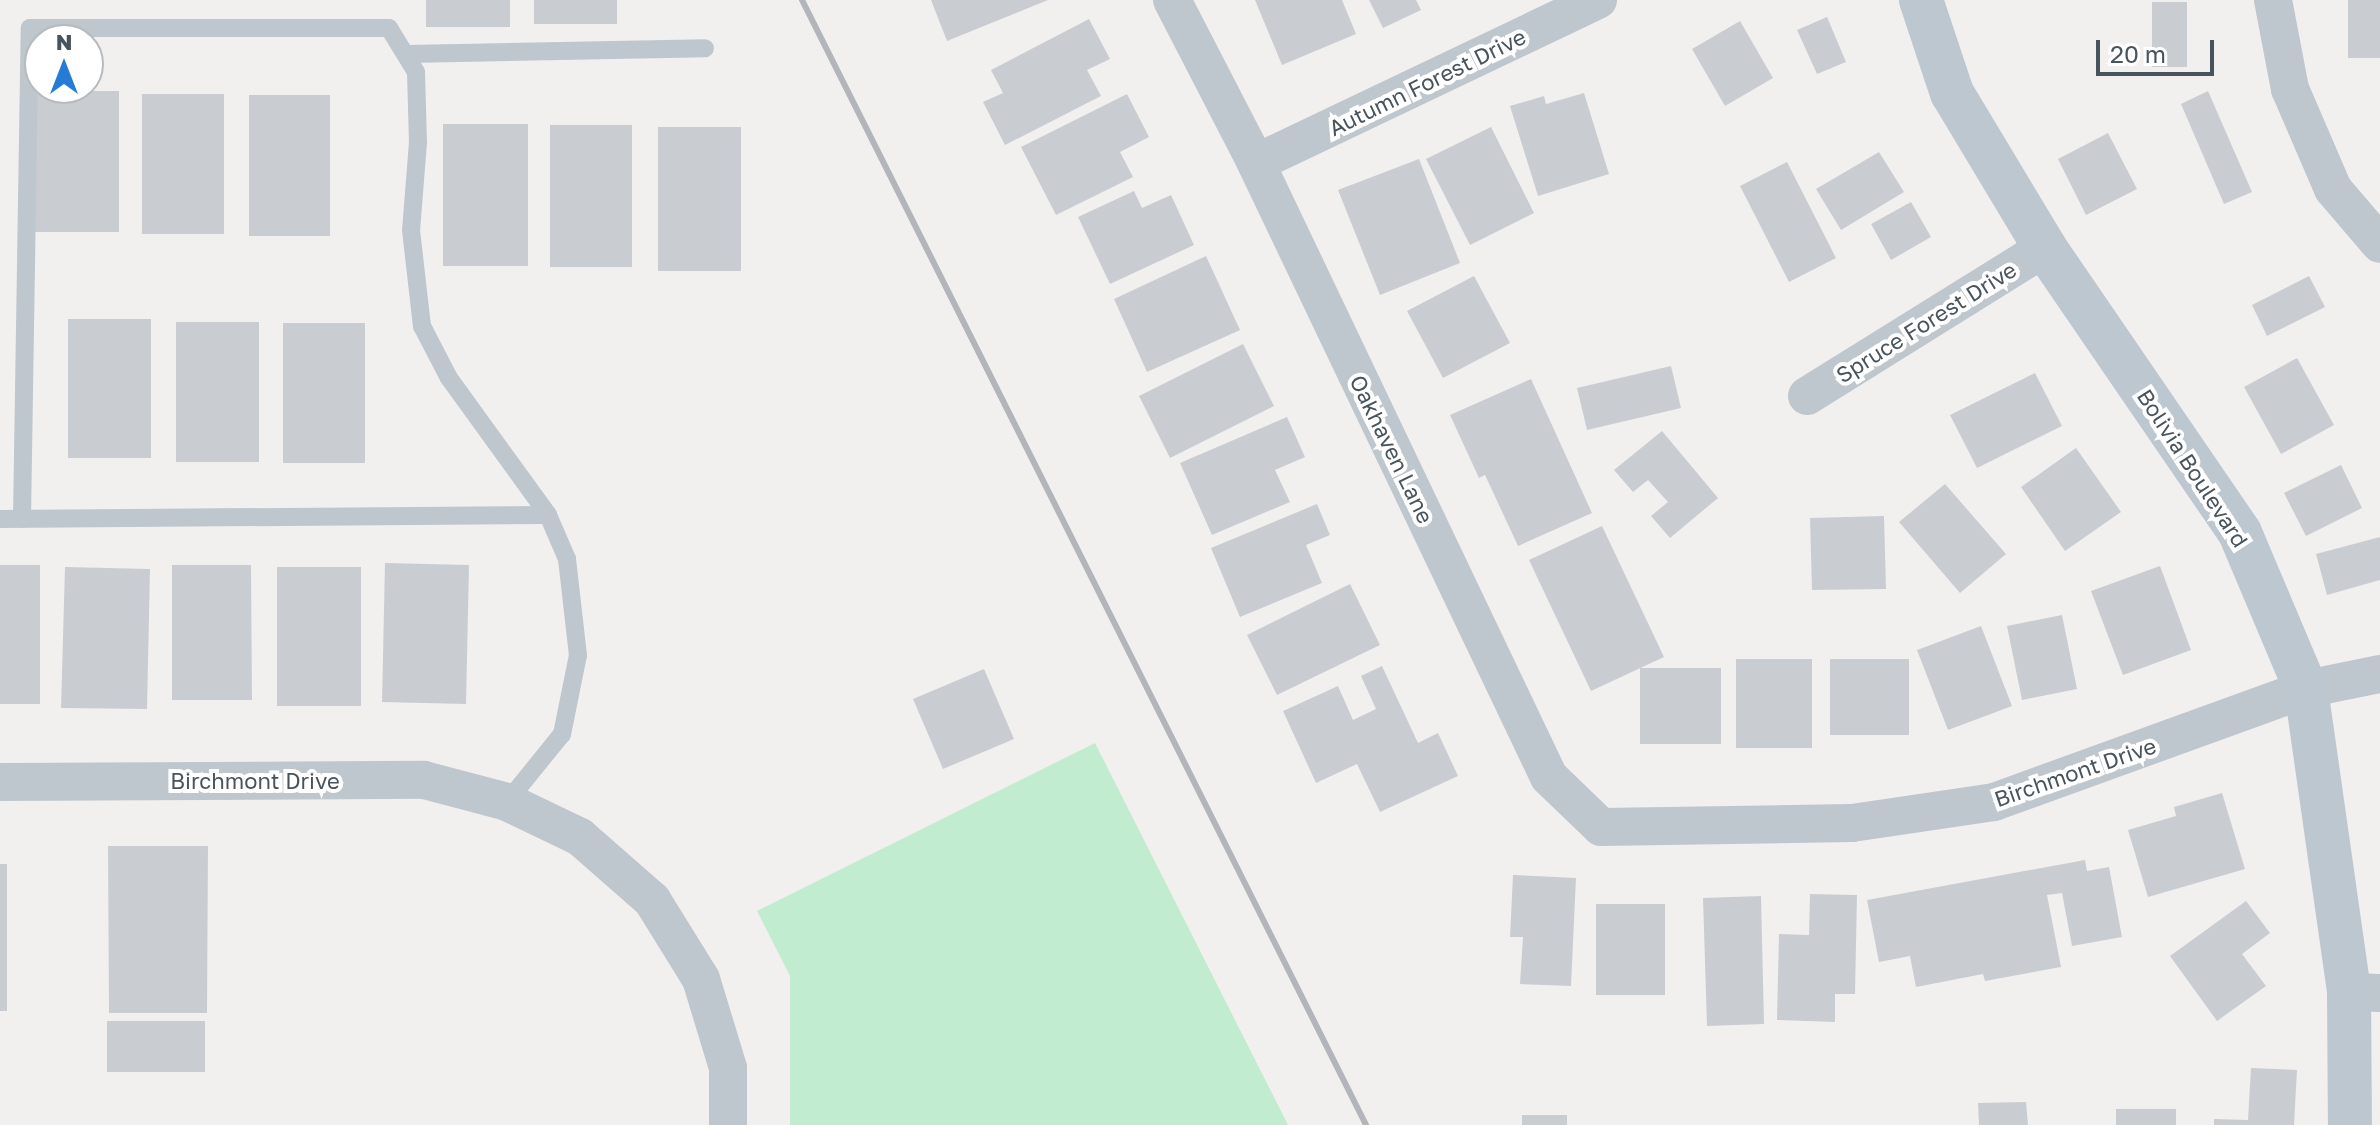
<!DOCTYPE html>
<html>
<head>
<meta charset="utf-8">
<style>
  body { margin:0 }
  #map { position:relative; width:2380px; height:1125px; overflow:hidden; background:#f2efef; font-family:"Golos Text",sans-serif }
  div>[style] { position:absolute }
  .green>* { inset:0; background:#c1eccf }
  .building>* { inset:0; background:#c9cdd2 }
  .lane>* { height:18px; margin:-9px; padding:0 9px; transform-origin:9px; border-radius:9px; background:#bec7cd }
  .street>* { height:38px; margin:-19px; padding:0 19px; transform-origin:19px; border-radius:19px; background:#bec7cd }
  .secondary>* { height:44px; margin:-22px; padding:0 22px; transform-origin:22px; border-radius:22px; background:#bcc7d0 }
  .rail>* { height:6px; margin:-3px; padding:0 3px; transform-origin:3px; border-radius:3px; background:#b2b5b9 }
  span { translate:-50% -50%; white-space:nowrap; text-align:center; line-height:1.15; -webkit-text-stroke:8px #fff; paint-order:stroke }
  .street-label { font-size:22px; color:#48545c }
  .north { position:absolute; left:24px; top:24px; width:80px; height:80px; box-sizing:border-box; background:#fff; border:2px solid #b6bbbe; border-radius:50%; rotate:0deg; font-size:22px; font-weight:700; line-height:32px; text-align:center; color:#48545c }
  .north::after { content:''; display:block; margin:auto; width:28px; height:36px; background:#257cd6; clip-path:polygon(50% 0,100% 100%,50% 72%,0 100%) }
  .scale { position:absolute; left:2096px; top:40px; width:118px; height:36px; box-sizing:border-box; border:4px solid #48545c; border-top:0; padding-left:10px; font-size:24px; line-height:28px; white-space:nowrap; color:#48545c; -webkit-text-stroke:6px #fff; paint-order:stroke }
</style>
</head>
<body>
<div id="map">
  <div class="green">
    <i style="clip-path:polygon(1095px 743px,1288px 1125px,790px 1125px,790px 976px,757px 911px)"></i>
  </div>
  <div class="building">
    <i style="clip-path:polygon(426px 0,510px 0,510px 27px,426px 27px)"></i>
    <i style="clip-path:polygon(534px 0,617px 0,617px 24px,534px 24px)"></i>
    <i style="clip-path:polygon(931px 0,1048px 0,947px 41px)"></i>
    <i style="clip-path:polygon(1255px 0,1342px 0,1356px 34px,1282px 65px)"></i>
    <i style="clip-path:polygon(1369px 0,1416px 0,1421px 10px,1383px 28px)"></i>
    <i style="clip-path:polygon(2348px 0,2380px 0,2380px 58px,2348px 58px)"></i>
    <i style="clip-path:polygon(2152px 2px,2187px 2px,2187px 67px,2152px 67px)"></i>
    <i style="clip-path:polygon(1827px 17px,1846px 62px,1817px 74px,1797px 30px)"></i>
    <i style="clip-path:polygon(1089px 19px,1110px 59px,1087px 70px,1101px 96px,1005px 145px,983px 102px,1003px 93px,991px 70px)"></i>
    <i style="clip-path:polygon(1740px 21px,1773px 78px,1725px 106px,1692px 49px)"></i>
    <i style="clip-path:polygon(35px 91px,119px 91px,119px 232px,35px 232px)"></i>
    <i style="clip-path:polygon(2208px 91px,2252px 192px,2224px 204px,2181px 104px)"></i>
    <i style="clip-path:polygon(1584px 93px,1609px 174px,1538px 196px,1510px 106px,1544px 96px,1546px 104px)"></i>
    <i style="clip-path:polygon(142px 94px,224px 94px,224px 234px,142px 234px)"></i>
    <i style="clip-path:polygon(1127px 94px,1149px 137px,1120px 152px,1133px 177px,1056px 215px,1021px 147px)"></i>
    <i style="clip-path:polygon(249px 95px,330px 95px,330px 236px,249px 236px)"></i>
    <i style="clip-path:polygon(443px 124px,528px 124px,528px 266px,443px 266px)"></i>
    <i style="clip-path:polygon(550px 125px,632px 125px,632px 267px,550px 267px)"></i>
    <i style="clip-path:polygon(658px 127px,741px 127px,741px 271px,658px 271px)"></i>
    <i style="clip-path:polygon(1491px 127px,1534px 213px,1470px 245px,1426px 159px)"></i>
    <i style="clip-path:polygon(2108px 133px,2137px 189px,2086px 215px,2058px 159px)"></i>
    <i style="clip-path:polygon(1879px 152px,1904px 192px,1841px 230px,1816px 189px)"></i>
    <i style="clip-path:polygon(1419px 159px,1460px 263px,1380px 295px,1338px 190px)"></i>
    <i style="clip-path:polygon(1787px 162px,1836px 258px,1789px 282px,1740px 186px)"></i>
    <i style="clip-path:polygon(1134px 191px,1142px 208px,1171px 195px,1194px 245px,1110px 284px,1078px 217px)"></i>
    <i style="clip-path:polygon(1911px 202px,1931px 237px,1891px 260px,1871px 224px)"></i>
    <i style="clip-path:polygon(1206px 256px,1240px 330px,1147px 372px,1114px 299px)"></i>
    <i style="clip-path:polygon(1474px 276px,1510px 343px,1443px 378px,1407px 311px)"></i>
    <i style="clip-path:polygon(2309px 276px,2325px 307px,2267px 336px,2252px 305px)"></i>
    <i style="clip-path:polygon(68px 319px,151px 319px,151px 458px,68px 458px)"></i>
    <i style="clip-path:polygon(176px 322px,259px 322px,259px 462px,176px 462px)"></i>
    <i style="clip-path:polygon(283px 323px,365px 323px,365px 463px,283px 463px)"></i>
    <i style="clip-path:polygon(1243px 344px,1274px 406px,1170px 458px,1139px 396px)"></i>
    <i style="clip-path:polygon(2297px 358px,2334px 425px,2281px 454px,2244px 387px)"></i>
    <i style="clip-path:polygon(1671px 366px,1681px 408px,1587px 430px,1577px 388px)"></i>
    <i style="clip-path:polygon(2035px 373px,2062px 426px,1977px 468px,1950px 415px)"></i>
    <i style="clip-path:polygon(1531px 379px,1592px 513px,1518px 546px,1485px 475px,1479px 478px,1450px 415px)"></i>
    <i style="clip-path:polygon(1287px 417px,1305px 457px,1275px 470px,1290px 502px,1212px 535px,1180px 463px)"></i>
    <i style="clip-path:polygon(1662px 431px,1718px 498px,1670px 538px,1651px 516px,1668px 502px,1648px 480px,1633px 492px,1614px 470px)"></i>
    <i style="clip-path:polygon(2076px 448px,2121px 512px,2065px 551px,2021px 487px)"></i>
    <i style="clip-path:polygon(2341px 465px,2362px 508px,2306px 536px,2284px 493px)"></i>
    <i style="clip-path:polygon(1945px 484px,2006px 554px,1960px 593px,1899px 522px)"></i>
    <i style="clip-path:polygon(1317px 504px,1330px 535px,1306px 545px,1322px 583px,1240px 617px,1211px 548px)"></i>
    <i style="clip-path:polygon(1884px 516px,1886px 589px,1812px 590px,1810px 518px)"></i>
    <i style="clip-path:polygon(1602px 526px,1664px 657px,1591px 691px,1529px 560px)"></i>
    <i style="clip-path:polygon(2380px 537px,2380px 580px,2327px 595px,2316px 554px)"></i>
    <i style="clip-path:polygon(385px 563px,469px 565px,466px 704px,382px 702px)"></i>
    <i style="clip-path:polygon(0 565px,40px 565px,40px 704px,0 704px)"></i>
    <i style="clip-path:polygon(172px 565px,251px 565px,252px 700px,172px 700px)"></i>
    <i style="clip-path:polygon(2160px 566px,2191px 650px,2123px 675px,2091px 591px)"></i>
    <i style="clip-path:polygon(65px 567px,150px 569px,147px 709px,61px 708px)"></i>
    <i style="clip-path:polygon(277px 567px,361px 567px,361px 706px,277px 706px)"></i>
    <i style="clip-path:polygon(1350px 584px,1380px 645px,1277px 695px,1247px 635px)"></i>
    <i style="clip-path:polygon(2062px 615px,2077px 689px,2022px 700px,2007px 626px)"></i>
    <i style="clip-path:polygon(1981px 626px,2012px 706px,1948px 730px,1917px 650px)"></i>
    <i style="clip-path:polygon(1736px 659px,1812px 659px,1812px 748px,1736px 748px)"></i>
    <i style="clip-path:polygon(1830px 659px,1909px 659px,1909px 735px,1830px 735px)"></i>
    <i style="clip-path:polygon(1382px 666px,1418px 743px,1438px 733px,1458px 776px,1380px 812px,1357px 764px,1316px 783px,1283px 711px,1338px 686px,1353px 720px,1376px 709px,1361px 676px)"></i>
    <i style="clip-path:polygon(1640px 668px,1721px 668px,1721px 744px,1640px 744px)"></i>
    <i style="clip-path:polygon(984px 669px,1014px 739px,943px 769px,913px 699px)"></i>
    <i style="clip-path:polygon(2222px 793px,2245px 869px,2148px 897px,2128px 830px,2176px 816px,2174px 807px)"></i>
    <i style="clip-path:polygon(108px 846px,208px 846px,207px 1013px,109px 1013px)"></i>
    <i style="clip-path:polygon(2085px 860px,2087px 871px,2109px 867px,2122px 937px,2072px 946px,2062px 893px,2047px 895px,2061px 967px,1985px 981px,1983px 974px,1916px 987px,1910px 956px,1879px 962px,1867px 900px)"></i>
    <i style="clip-path:polygon(0 864px,7px 864px,7px 1011px,0 1011px)"></i>
    <i style="clip-path:polygon(1513px 875px,1576px 878px,1571px 986px,1520px 984px,1523px 937px,1510px 937px)"></i>
    <i style="clip-path:polygon(1810px 894px,1857px 895px,1855px 994px,1835px 994px,1835px 1022px,1777px 1020px,1779px 934px,1809px 935px)"></i>
    <i style="clip-path:polygon(1761px 896px,1764px 1024px,1707px 1026px,1703px 898px)"></i>
    <i style="clip-path:polygon(2246px 901px,2270px 933px,2242px 954px,2266px 986px,2217px 1021px,2170px 956px)"></i>
    <i style="clip-path:polygon(1596px 904px,1665px 904px,1665px 995px,1596px 995px)"></i>
    <i style="clip-path:polygon(107px 1021px,205px 1021px,205px 1072px,107px 1072px)"></i>
    <i style="clip-path:polygon(2251px 1068px,2297px 1070px,2294px 1125px,2214px 1125px,2214px 1119px,2248px 1120px)"></i>
    <i style="clip-path:polygon(2026px 1102px,2028px 1125px,1979px 1125px,1978px 1103px)"></i>
    <i style="clip-path:polygon(2116px 1109px,2176px 1109px,2176px 1125px,2116px 1125px)"></i>
    <i style="clip-path:polygon(1522px 1115px,1567px 1115px,1567px 1125px,1522px 1125px)"></i>
  </div>
  <div class="lane">
    <i style="left:406px;top:54px;width:299px;rotate:-1.1deg"></i>
    <i style="left:0;top:519px;width:548px;rotate:-0.42deg"></i>
    <i style="left:22px;top:519px;width:491px;rotate:-89.1deg"></i>
    <i style="left:30px;top:28px;width:359px"></i>
    <i style="left:389px;top:28px;width:52px;rotate:58.5deg"></i>
    <i style="left:416px;top:72px;width:70px;rotate:88.4deg"></i>
    <i style="left:418px;top:142px;width:88px;rotate:94.5deg"></i>
    <i style="left:411px;top:230px;width:97px;rotate:83.5deg"></i>
    <i style="left:422px;top:326px;width:59px;rotate:62.6deg"></i>
    <i style="left:449px;top:378px;width:169px;rotate:54.1deg"></i>
    <i style="left:548px;top:515px;width:48px;rotate:66.6deg"></i>
    <i style="left:567px;top:559px;width:97px;rotate:83.5deg"></i>
    <i style="left:578px;top:655px;width:81px;rotate:101.4deg"></i>
    <i style="left:562px;top:734px;width:87px;rotate:129deg"></i>
  </div>
  <div class="street">
    <i style="left:1172px;top:0;width:183px;rotate:62.7deg"></i>
    <i style="left:1256px;top:163px;width:680px;rotate:64.49deg"></i>
    <i style="left:1549px;top:777px;width:72px;rotate:43.9deg"></i>
    <i style="left:1601px;top:827px;width:251px;rotate:-0.9deg"></i>
    <i style="left:1852px;top:823px;width:144px;rotate:-8.4deg"></i>
    <i style="left:1994px;top:802px;width:332px;rotate:-19.9deg"></i>
    <i style="left:2306px;top:689px;width:76px;rotate:-11.5deg"></i>
    <i style="left:2273px;top:0;width:91px;rotate:79.2deg"></i>
    <i style="left:2290px;top:89px;width:109px;rotate:66.7deg"></i>
    <i style="left:2333px;top:189px;width:72px;rotate:49.5deg"></i>
    <i style="left:1256px;top:163px;width:379px;rotate:-25.5deg"></i>
    <i style="left:1807px;top:396px;width:280px;rotate:-31.9deg"></i>
    <i style="left:0;top:782px;width:424px;rotate:-0.3deg"></i>
    <i style="left:424px;top:780px;width:86px;rotate:14.8deg"></i>
    <i style="left:507px;top:802px;width:81px;rotate:25.6deg"></i>
    <i style="left:580px;top:837px;width:96px;rotate:41.2deg"></i>
    <i style="left:652px;top:900px;width:93px;rotate:58.2deg"></i>
    <i style="left:701px;top:979px;width:93px;rotate:73.1deg"></i>
    <i style="left:728px;top:1068px;width:57px;rotate:90deg"></i>
    <i style="left:2349px;top:992px;width:31px;rotate:2deg"></i>
  </div>
  <div class="secondary">
    <i style="left:1921px;top:0;width:98px;rotate:71.6deg"></i>
    <i style="left:1952px;top:93px;width:181px;rotate:59deg"></i>
    <i style="left:2045px;top:248px;width:345px;rotate:55.6deg"></i>
    <i style="left:2240px;top:533px;width:169px;rotate:67.1deg"></i>
    <i style="left:2306px;top:689px;width:306px;rotate:81.9deg"></i>
    <i style="left:2349px;top:992px;width:133px;rotate:89.6deg"></i>
  </div>
  <div class="rail">
    <i style="left:802px;top:0;width:1258px;rotate:63.37deg"></i>
  </div>
  <div class="street-label">
    <span style="left:1427px;top:82px;rotate:-26deg">Autumn Forest Drive</span>
    <span style="left:1926px;top:322px;rotate:-32deg">Spruce Forest Drive</span>
    <span style="left:1392px;top:449px;rotate:64deg">Oakhaven Lane</span>
    <span style="left:2193px;top:468px;rotate:57deg">Bolivia Boulevard</span>
    <span style="left:2075px;top:772px;rotate:-19deg">Birchmont Drive</span>
    <span style="left:255px;top:781px">Birchmont Drive</span>
  </div>
  <div class="north">N</div>
  <div class="scale">20 m</div>
</div>
</body>
</html>
